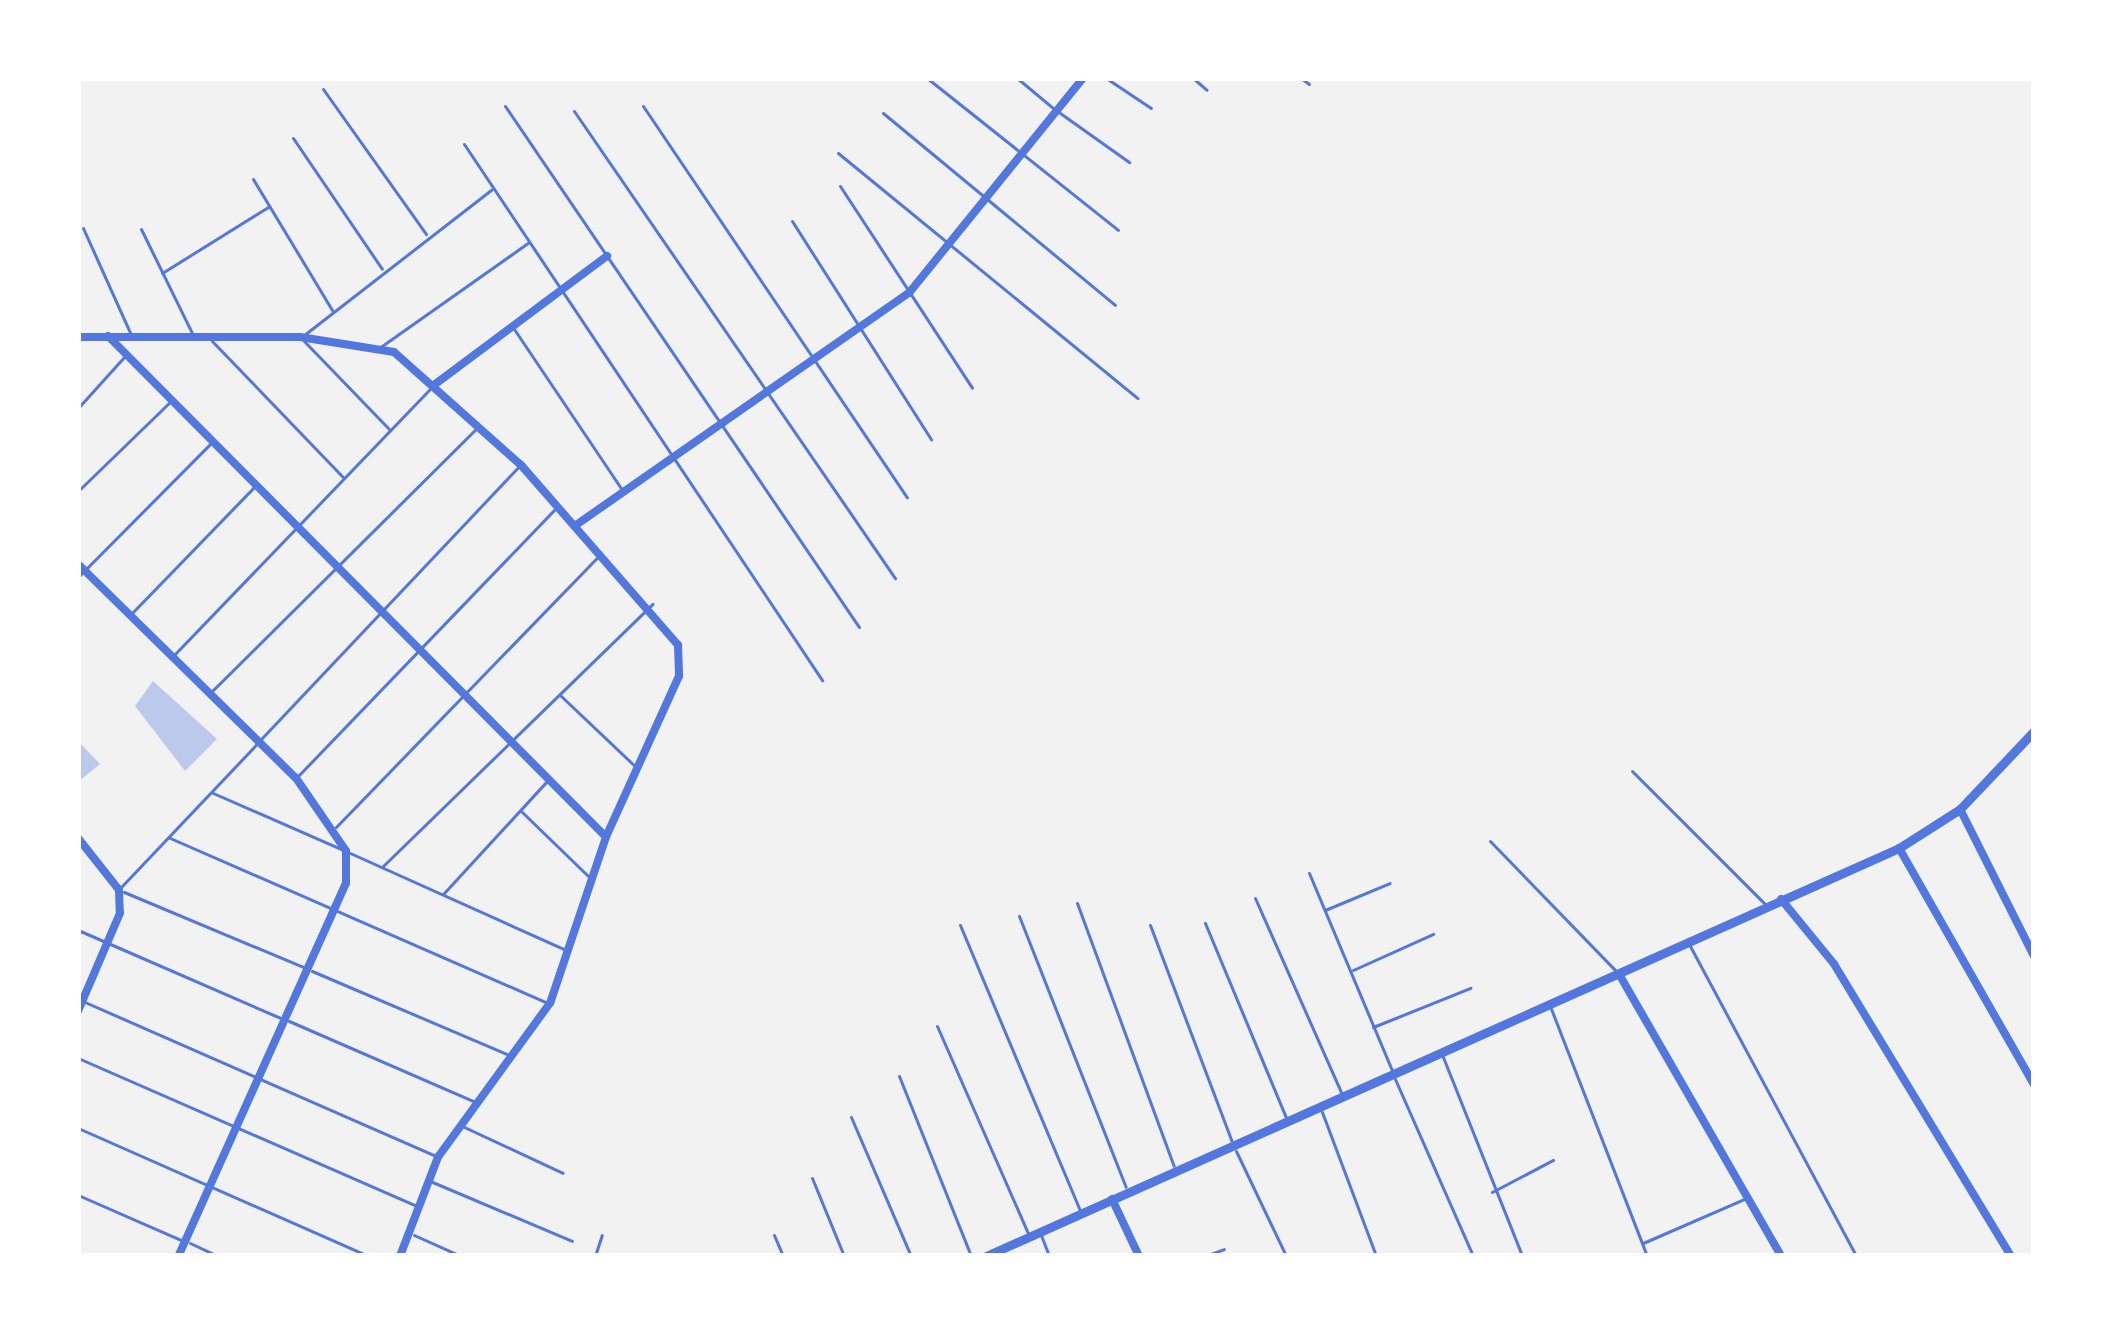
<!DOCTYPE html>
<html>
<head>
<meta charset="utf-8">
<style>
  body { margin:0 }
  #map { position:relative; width:2112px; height:1334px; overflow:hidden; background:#f2f2f2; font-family:Quicksand,sans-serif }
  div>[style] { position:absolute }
  .building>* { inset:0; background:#bdc9ec }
  .service>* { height:3px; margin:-1.5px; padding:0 1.5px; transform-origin:1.5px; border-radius:1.5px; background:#5277de }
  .minor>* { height:8px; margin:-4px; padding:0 4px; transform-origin:4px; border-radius:4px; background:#5277de }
  .tertiary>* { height:9px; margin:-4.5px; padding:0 4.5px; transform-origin:4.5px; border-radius:4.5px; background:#5277de }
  span { translate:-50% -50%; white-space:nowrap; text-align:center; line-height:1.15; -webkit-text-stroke:9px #fff; paint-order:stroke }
  .frame { position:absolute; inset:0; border:81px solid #fff; pointer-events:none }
</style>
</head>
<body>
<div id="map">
  <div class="building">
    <i style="clip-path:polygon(153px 681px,217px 739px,185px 771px,135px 706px)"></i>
    <i style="clip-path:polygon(78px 741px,100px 764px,78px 782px)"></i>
  </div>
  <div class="service">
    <i style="left:927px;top:78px;width:244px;rotate:38.5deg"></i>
    <i style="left:1017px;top:78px;width:47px;rotate:39.8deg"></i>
    <i style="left:1106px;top:78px;width:54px;rotate:33.7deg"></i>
    <i style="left:1193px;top:78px;width:18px;rotate:41deg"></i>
    <i style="left:1301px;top:78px;width:10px;rotate:37deg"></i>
    <i style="left:323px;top:89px;width:178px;rotate:54.6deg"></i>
    <i style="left:505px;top:106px;width:630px;rotate:55.81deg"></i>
    <i style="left:643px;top:106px;width:472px;rotate:56deg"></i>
    <i style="left:574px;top:111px;width:567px;rotate:55.5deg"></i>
    <i style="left:883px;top:113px;width:301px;rotate:39.6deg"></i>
    <i style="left:1060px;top:113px;width:85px;rotate:35.4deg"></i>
    <i style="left:293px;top:138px;width:158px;rotate:55.8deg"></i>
    <i style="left:464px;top:144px;width:645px;rotate:56.26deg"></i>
    <i style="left:838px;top:153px;width:387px;rotate:39.3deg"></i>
    <i style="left:253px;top:179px;width:153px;rotate:58.9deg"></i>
    <i style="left:840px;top:186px;width:241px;rotate:56.8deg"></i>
    <i style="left:792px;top:221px;width:259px;rotate:57.5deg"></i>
    <i style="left:83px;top:228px;width:117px;rotate:65.8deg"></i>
    <i style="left:141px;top:229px;width:116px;rotate:63.9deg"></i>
    <i style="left:162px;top:273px;width:125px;rotate:-31.9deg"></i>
    <i style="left:514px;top:329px;width:194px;rotate:56.1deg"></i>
    <i style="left:304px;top:335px;width:237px;rotate:-37.8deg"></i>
    <i style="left:212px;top:341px;width:189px;rotate:46.1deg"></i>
    <i style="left:304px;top:341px;width:122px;rotate:46deg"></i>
    <i style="left:379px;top:348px;width:182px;rotate:-35.2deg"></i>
    <i style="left:78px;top:408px;width:70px;rotate:-47.9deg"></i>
    <i style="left:78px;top:491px;width:129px;rotate:-44.1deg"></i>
    <i style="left:78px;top:577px;width:189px;rotate:-45.2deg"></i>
    <i style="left:132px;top:613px;width:177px;rotate:-45.9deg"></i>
    <i style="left:173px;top:656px;width:375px;rotate:-46.1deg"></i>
    <i style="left:210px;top:693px;width:375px;rotate:-44.8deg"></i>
    <i style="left:561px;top:696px;width:105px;rotate:43.5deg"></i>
    <i style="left:262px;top:738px;width:374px;rotate:-46.6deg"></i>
    <i style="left:1632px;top:771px;width:190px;rotate:45deg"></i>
    <i style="left:298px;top:776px;width:372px;rotate:-46.1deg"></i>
    <i style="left:213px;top:793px;width:140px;rotate:23.6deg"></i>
    <i style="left:522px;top:812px;width:92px;rotate:44.1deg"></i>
    <i style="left:336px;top:827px;width:375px;rotate:-45.9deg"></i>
    <i style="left:170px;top:838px;width:410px;rotate:23.6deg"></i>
    <i style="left:1490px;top:841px;width:184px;rotate:45.9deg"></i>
    <i style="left:350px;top:853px;width:237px;rotate:24.2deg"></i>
    <i style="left:383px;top:866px;width:376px;rotate:-44.2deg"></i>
    <i style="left:1309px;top:873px;width:214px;rotate:67.2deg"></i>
    <i style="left:122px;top:886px;width:195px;rotate:-46.5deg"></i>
    <i style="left:124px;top:892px;width:194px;rotate:22.7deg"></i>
    <i style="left:444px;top:893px;width:152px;rotate:-47.4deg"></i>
    <i style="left:1255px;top:898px;width:214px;rotate:66.1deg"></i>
    <i style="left:1077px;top:903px;width:280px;rotate:69.8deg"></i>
    <i style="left:1325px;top:910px;width:70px;rotate:-22.6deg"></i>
    <i style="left:1019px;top:916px;width:291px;rotate:68.5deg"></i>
    <i style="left:1205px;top:923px;width:213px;rotate:67.4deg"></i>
    <i style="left:960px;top:925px;width:310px;rotate:67.2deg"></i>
    <i style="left:1150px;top:925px;width:232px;rotate:69.3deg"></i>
    <i style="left:78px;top:930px;width:220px;rotate:23.5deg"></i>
    <i style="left:1690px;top:946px;width:352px;rotate:61.8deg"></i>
    <i style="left:1353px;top:970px;width:88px;rotate:-24.2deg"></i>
    <i style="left:312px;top:971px;width:212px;rotate:23.1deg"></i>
    <i style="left:78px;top:999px;width:388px;rotate:23.7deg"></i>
    <i style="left:1550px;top:1006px;width:268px;rotate:68.8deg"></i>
    <i style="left:289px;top:1021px;width:201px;rotate:23.5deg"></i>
    <i style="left:937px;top:1026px;width:226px;rotate:66.3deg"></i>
    <i style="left:1373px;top:1027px;width:105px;rotate:-21.9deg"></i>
    <i style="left:1443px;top:1057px;width:214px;rotate:68.3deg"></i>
    <i style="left:78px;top:1058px;width:370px;rotate:23.6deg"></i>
    <i style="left:899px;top:1076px;width:194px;rotate:68.2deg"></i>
    <i style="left:1395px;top:1079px;width:193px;rotate:66.2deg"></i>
    <i style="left:1322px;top:1112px;width:154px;rotate:69.4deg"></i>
    <i style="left:851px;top:1117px;width:151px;rotate:66.7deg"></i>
    <i style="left:462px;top:1126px;width:111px;rotate:25deg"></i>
    <i style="left:78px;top:1128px;width:317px;rotate:23.8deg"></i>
    <i style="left:1236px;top:1151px;width:116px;rotate:64.5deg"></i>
    <i style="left:812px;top:1178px;width:84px;rotate:67.7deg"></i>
    <i style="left:430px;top:1181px;width:154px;rotate:22.9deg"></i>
    <i style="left:1492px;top:1192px;width:69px;rotate:-27.7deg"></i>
    <i style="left:78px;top:1195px;width:112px;rotate:23.6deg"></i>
    <i style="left:414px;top:1235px;width:51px;rotate:24.1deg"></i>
    <i style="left:774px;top:1235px;width:23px;rotate:67deg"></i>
    <i style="left:1041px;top:1235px;width:22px;rotate:69deg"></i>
    <i style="left:190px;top:1243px;width:31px;rotate:25deg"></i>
    <i style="left:1643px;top:1243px;width:110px;rotate:-23.5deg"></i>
    <i style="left:595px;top:1256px;width:22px;rotate:-72deg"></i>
    <i style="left:1205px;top:1256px;width:20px;rotate:-20deg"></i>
  </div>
  <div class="minor">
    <i style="left:108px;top:336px;width:705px;rotate:45.17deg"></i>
    <i style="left:78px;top:337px;width:222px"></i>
    <i style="left:300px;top:337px;width:95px;rotate:9.1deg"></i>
    <i style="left:394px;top:352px;width:170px;rotate:41.7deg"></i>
    <i style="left:521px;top:465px;width:239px;rotate:48.9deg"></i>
    <i style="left:678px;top:645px;width:31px;rotate:88deg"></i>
    <i style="left:679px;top:676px;width:177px;rotate:114.4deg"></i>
    <i style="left:606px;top:837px;width:175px;rotate:108.6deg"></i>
    <i style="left:550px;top:1003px;width:190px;rotate:126deg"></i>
    <i style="left:438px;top:1157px;width:106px;rotate:111deg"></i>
    <i style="left:434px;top:385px;width:216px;rotate:-36.7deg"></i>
    <i style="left:576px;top:525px;width:406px;rotate:-34.9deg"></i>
    <i style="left:909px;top:293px;width:277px;rotate:-51deg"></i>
    <i style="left:78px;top:564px;width:305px;rotate:44.5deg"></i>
    <i style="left:296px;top:778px;width:88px;rotate:55.6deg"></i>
    <i style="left:346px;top:851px;width:32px;rotate:90deg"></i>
    <i style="left:346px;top:883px;width:409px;rotate:114.2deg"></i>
    <i style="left:1960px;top:809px;width:165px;rotate:63.3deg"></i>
    <i style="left:78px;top:838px;width:66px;rotate:51.7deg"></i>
    <i style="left:119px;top:890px;width:23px;rotate:88deg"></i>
    <i style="left:120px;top:913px;width:107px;rotate:113.2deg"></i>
    <i style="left:1899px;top:848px;width:273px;rotate:60.3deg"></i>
    <i style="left:1781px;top:899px;width:84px;rotate:50.8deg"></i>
    <i style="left:1834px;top:964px;width:341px;rotate:58.8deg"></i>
    <i style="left:1619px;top:974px;width:325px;rotate:60.1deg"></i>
    <i style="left:1112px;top:1199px;width:63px;rotate:64.7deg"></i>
  </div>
  <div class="tertiary">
    <i style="left:986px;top:1256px;width:1000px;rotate:-24.08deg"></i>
    <i style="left:1899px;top:848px;width:72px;rotate:-32.6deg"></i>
    <i style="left:1960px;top:809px;width:108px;rotate:-46.5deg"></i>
  </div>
  <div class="frame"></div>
</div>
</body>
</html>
